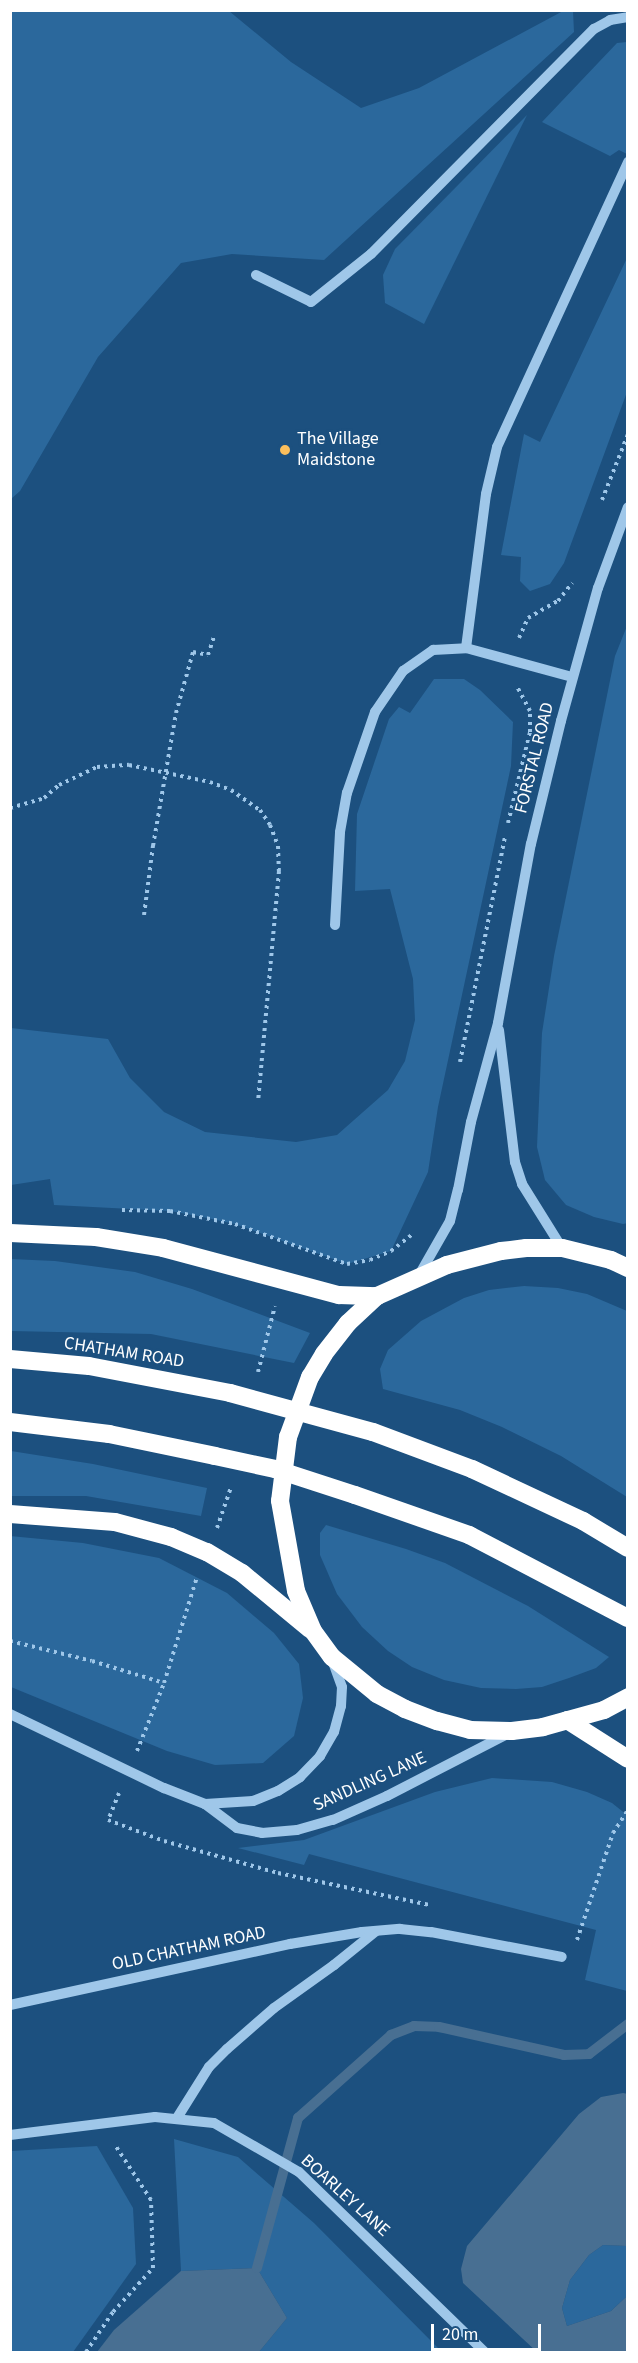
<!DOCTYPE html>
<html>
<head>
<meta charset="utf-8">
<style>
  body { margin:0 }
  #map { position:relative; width:638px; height:2363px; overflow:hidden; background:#1c507f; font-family:"Source Sans 3",sans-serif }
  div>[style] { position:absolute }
  .green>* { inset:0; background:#2b689c }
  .water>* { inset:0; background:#486f92 }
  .stream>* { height:10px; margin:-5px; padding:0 5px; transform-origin:5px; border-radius:5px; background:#486f92 }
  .path>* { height:4px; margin-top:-2px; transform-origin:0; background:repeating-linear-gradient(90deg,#9fc7e9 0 3px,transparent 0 7.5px) }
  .minor>* { height:10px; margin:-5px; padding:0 5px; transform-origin:5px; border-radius:5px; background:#9fc7e9 }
  .highway>* { height:18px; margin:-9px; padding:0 9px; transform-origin:9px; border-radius:9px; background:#fff }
  .highway-bridge>* { height:18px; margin:-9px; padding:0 9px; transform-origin:9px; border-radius:9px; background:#fff }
  .dots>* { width:16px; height:16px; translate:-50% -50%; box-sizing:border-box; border:3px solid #1c507f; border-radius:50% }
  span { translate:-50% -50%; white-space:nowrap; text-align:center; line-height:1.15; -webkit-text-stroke:4.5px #1c507f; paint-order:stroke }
  .poi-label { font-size:18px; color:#fff }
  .left { translate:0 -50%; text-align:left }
  .street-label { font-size:18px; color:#fff }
  .frame { position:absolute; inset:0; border:12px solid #fff; pointer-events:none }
  .scale { position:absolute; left:431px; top:2324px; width:110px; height:27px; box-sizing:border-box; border:3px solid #fff; border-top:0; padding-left:8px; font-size:18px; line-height:21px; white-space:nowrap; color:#fff; -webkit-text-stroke:4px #1c507f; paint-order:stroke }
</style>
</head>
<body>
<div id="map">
  <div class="green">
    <i style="clip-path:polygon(11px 10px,229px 11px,291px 62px,361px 108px,419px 88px,563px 11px,573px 11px,574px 32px,324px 260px,232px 254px,181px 263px,98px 357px,20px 491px,11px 499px)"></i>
    <i style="clip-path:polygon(627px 42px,627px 154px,619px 150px,610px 156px,542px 122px,617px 43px)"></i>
    <i style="clip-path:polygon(527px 115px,424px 324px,385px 303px,383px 275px,395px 249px)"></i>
    <i style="clip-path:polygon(627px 258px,627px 392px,564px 563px,550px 584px,530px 591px,520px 581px,521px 557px,501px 555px,524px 434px,540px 442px)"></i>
    <i style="clip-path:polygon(627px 626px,628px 1223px,623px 1224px,594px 1217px,566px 1205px,545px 1180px,537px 1147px,542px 1033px,554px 956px,615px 656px)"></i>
    <i style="clip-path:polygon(434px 679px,464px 679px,480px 690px,513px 722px,511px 766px,438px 1107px,428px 1172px,391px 1251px,347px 1264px,235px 1224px,198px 1216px,170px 1211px,54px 1205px,50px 1179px,11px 1185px,11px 1028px,108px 1039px,130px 1078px,164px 1112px,205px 1132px,296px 1142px,337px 1135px,388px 1090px,405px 1061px,415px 1020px,413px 979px,390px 889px,355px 891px,357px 814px,389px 719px,399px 707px,410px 713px)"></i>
    <i style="clip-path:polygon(10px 1259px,55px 1261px,135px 1272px,192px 1289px,310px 1333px,294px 1363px,151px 1334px,11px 1331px)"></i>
    <i style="clip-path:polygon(524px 1286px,558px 1288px,587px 1294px,627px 1311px,627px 1497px,561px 1456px,502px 1427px,460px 1410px,383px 1389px,380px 1369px,388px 1350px,421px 1321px,464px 1298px,489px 1290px)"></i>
    <i style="clip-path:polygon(11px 1451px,93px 1464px,207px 1488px,201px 1516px,86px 1496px,11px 1496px)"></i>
    <i style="clip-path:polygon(326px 1525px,406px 1549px,445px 1563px,528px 1606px,609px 1657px,596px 1668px,569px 1678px,542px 1687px,516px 1689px,481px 1688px,444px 1680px,412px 1667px,388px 1651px,362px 1627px,337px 1594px,320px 1555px,320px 1533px)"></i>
    <i style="clip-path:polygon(10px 1536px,83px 1543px,159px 1558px,227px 1593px,274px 1633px,299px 1664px,303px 1698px,294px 1736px,263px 1763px,215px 1765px,167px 1751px,11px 1687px)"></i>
    <i style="clip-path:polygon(492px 1778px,552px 1782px,587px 1792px,612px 1803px,627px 1815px,627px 1991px,585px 1980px,596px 1930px,309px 1854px,304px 1865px,238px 1848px,304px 1840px,435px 1792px)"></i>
    <i style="clip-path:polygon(174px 2139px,238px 2157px,314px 2223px,442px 2352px,259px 2352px,287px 2318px,257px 2268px,181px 2271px)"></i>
    <i style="clip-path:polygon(97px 2146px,133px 2208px,136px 2264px,73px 2352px,11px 2352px,11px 2151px)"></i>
    <i style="clip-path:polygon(603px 2245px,627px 2246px,627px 2296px,611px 2311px,567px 2326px,562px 2308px,570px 2280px,589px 2255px)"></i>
  </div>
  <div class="water">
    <i style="clip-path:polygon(623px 2093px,628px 2094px,627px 2246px,603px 2245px,589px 2255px,570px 2280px,562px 2308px,567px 2326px,611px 2311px,627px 2296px,627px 2352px,537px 2352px,463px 2283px,461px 2269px,467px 2246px,579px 2114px,601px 2097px)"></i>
    <i style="clip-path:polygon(257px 2268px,287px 2318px,259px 2352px,97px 2352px,114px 2330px,181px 2271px)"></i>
  </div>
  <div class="stream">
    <i style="left:257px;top:2268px;width:156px;rotate:-74.7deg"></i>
    <i style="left:298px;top:2118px;width:125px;rotate:-41.7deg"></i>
    <i style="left:391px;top:2035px;width:25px;rotate:-21deg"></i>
    <i style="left:414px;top:2026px;width:25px;rotate:2deg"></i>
    <i style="left:439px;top:2027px;width:128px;rotate:12.6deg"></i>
    <i style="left:564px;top:2055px;width:25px;rotate:-2deg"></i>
    <i style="left:589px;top:2054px;width:49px;rotate:-37.6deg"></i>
  </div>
  <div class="path">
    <i style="left:602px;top:500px;width:71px;rotate:-68.5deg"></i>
    <i style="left:519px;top:638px;width:22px;rotate:-66deg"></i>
    <i style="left:528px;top:618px;width:34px;rotate:-30deg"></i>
    <i style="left:558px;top:601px;width:23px;rotate:-52deg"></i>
    <i style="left:10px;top:808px;width:35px;rotate:-16deg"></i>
    <i style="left:44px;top:798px;width:20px;rotate:-41deg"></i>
    <i style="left:59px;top:785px;width:42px;rotate:-25.3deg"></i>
    <i style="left:97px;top:767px;width:32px;rotate:-4deg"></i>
    <i style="left:129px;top:765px;width:83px;rotate:11.9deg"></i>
    <i style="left:210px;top:782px;width:22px;rotate:21deg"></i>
    <i style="left:231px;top:790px;width:35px;rotate:35deg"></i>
    <i style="left:260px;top:810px;width:18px;rotate:56deg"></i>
    <i style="left:270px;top:825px;width:22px;rotate:69deg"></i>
    <i style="left:278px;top:846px;width:25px;rotate:88deg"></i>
    <i style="left:279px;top:871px;width:232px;rotate:95.2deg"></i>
    <i style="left:508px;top:823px;width:94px;rotate:-76.4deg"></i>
    <i style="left:530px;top:732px;width:21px;rotate:-90deg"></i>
    <i style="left:530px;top:711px;width:27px;rotate:-118deg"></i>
    <i style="left:144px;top:915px;width:70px;rotate:-82.6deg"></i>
    <i style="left:153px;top:846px;width:135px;rotate:-80.2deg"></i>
    <i style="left:176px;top:713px;width:63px;rotate:-74.4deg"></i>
    <i style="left:193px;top:652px;width:15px;rotate:11deg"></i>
    <i style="left:208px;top:655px;width:22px;rotate:-72deg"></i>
    <i style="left:460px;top:1062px;width:229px;rotate:-78.7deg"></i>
    <i style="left:122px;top:1210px;width:48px;rotate:1.2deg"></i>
    <i style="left:170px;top:1211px;width:66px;rotate:11.3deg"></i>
    <i style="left:235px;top:1224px;width:119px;rotate:19.7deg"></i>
    <i style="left:347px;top:1264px;width:23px;rotate:-10deg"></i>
    <i style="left:370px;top:1260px;width:23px;rotate:-23deg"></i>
    <i style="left:391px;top:1251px;width:28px;rotate:-38deg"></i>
    <i style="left:258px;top:1372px;width:68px;rotate:-75.6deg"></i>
    <i style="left:217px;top:1528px;width:43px;rotate:-71.1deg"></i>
    <i style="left:10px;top:1641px;width:84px;rotate:13.7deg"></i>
    <i style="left:92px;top:1661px;width:75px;rotate:17deg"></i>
    <i style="left:137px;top:1751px;width:73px;rotate:-68.3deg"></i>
    <i style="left:164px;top:1683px;width:111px;rotate:-72.7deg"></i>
    <i style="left:119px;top:1793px;width:29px;rotate:112deg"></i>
    <i style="left:108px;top:1820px;width:60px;rotate:20.6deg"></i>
    <i style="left:164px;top:1841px;width:118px;rotate:15.7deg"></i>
    <i style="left:278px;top:1873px;width:155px;rotate:11.9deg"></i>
    <i style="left:577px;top:1940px;width:113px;rotate:-71.4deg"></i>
    <i style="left:613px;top:1833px;width:27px;rotate:-57deg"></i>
    <i style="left:86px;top:2352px;width:48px;rotate:-56deg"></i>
    <i style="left:113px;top:2312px;width:59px;rotate:-47.7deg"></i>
    <i style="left:153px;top:2268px;width:68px;rotate:-91.7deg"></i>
    <i style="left:151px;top:2200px;width:66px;rotate:-123.2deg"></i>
  </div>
  <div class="minor">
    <i style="left:256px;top:275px;width:61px;rotate:26.1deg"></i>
    <i style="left:311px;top:302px;width:77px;rotate:-38.7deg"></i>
    <i style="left:371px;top:254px;width:317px;rotate:-45.3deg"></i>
    <i style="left:594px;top:29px;width:18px;rotate:-29deg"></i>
    <i style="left:610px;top:20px;width:18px;rotate:-9deg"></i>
    <i style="left:466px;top:648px;width:155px;rotate:-82.6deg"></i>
    <i style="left:486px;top:494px;width:48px;rotate:-76.8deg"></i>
    <i style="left:497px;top:447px;width:314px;rotate:-65.3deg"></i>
    <i style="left:335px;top:925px;width:93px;rotate:-86.9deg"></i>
    <i style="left:340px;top:832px;width:40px;rotate:-80deg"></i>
    <i style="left:347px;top:793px;width:86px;rotate:-70.9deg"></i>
    <i style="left:375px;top:712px;width:50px;rotate:-55.7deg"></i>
    <i style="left:403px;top:671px;width:37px;rotate:-35deg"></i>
    <i style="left:433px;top:650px;width:33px;rotate:-3deg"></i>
    <i style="left:466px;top:648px;width:110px;rotate:15.3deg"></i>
    <i style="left:499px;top:1030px;width:133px;rotate:83.1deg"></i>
    <i style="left:515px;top:1162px;width:23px;rotate:72deg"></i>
    <i style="left:522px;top:1184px;width:75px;rotate:58deg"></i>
    <i style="left:418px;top:1277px;width:64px;rotate:-60.3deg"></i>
    <i style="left:450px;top:1221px;width:32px;rotate:-76deg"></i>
    <i style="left:458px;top:1190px;width:69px;rotate:-79.2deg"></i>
    <i style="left:471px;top:1122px;width:103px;rotate:-74.7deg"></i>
    <i style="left:498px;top:1023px;width:182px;rotate:-79.6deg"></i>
    <i style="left:531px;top:844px;width:127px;rotate:-76.3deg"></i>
    <i style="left:561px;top:721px;width:138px;rotate:-74.5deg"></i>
    <i style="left:598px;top:588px;width:86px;rotate:-69.7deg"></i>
    <i style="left:10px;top:1714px;width:171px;rotate:25.7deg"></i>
    <i style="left:164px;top:1788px;width:44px;rotate:21.3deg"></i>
    <i style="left:205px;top:1804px;width:40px;rotate:37deg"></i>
    <i style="left:237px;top:1828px;width:25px;rotate:11deg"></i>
    <i style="left:262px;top:1833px;width:35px;rotate:-5deg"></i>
    <i style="left:297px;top:1830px;width:37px;rotate:-16deg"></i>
    <i style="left:333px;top:1820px;width:59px;rotate:-24deg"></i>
    <i style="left:387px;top:1796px;width:137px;rotate:-27.3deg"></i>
    <i style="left:205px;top:1804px;width:48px;rotate:-3.6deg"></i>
    <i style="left:253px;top:1801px;width:27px;rotate:-22deg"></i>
    <i style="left:278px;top:1791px;width:26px;rotate:-32deg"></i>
    <i style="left:300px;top:1777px;width:29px;rotate:-46deg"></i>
    <i style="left:320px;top:1756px;width:28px;rotate:-60deg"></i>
    <i style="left:334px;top:1732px;width:27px;rotate:-75deg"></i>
    <i style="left:341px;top:1706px;width:19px;rotate:-87deg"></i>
    <i style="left:342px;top:1687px;width:27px;rotate:-110deg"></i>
    <i style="left:10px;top:2005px;width:287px;rotate:-12.3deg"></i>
    <i style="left:290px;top:1944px;width:73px;rotate:-9.5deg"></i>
    <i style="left:362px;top:1932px;width:38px;rotate:-5deg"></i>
    <i style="left:400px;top:1929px;width:31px;rotate:6deg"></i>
    <i style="left:431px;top:1932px;width:133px;rotate:10.8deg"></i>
    <i style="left:177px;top:2118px;width:60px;rotate:-57.9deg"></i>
    <i style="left:209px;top:2067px;width:25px;rotate:-45deg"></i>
    <i style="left:227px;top:2049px;width:62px;rotate:-41.1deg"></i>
    <i style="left:274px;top:2008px;width:74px;rotate:-35.6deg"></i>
    <i style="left:334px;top:1965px;width:54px;rotate:-39deg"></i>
    <i style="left:10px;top:2135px;width:146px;rotate:-7.1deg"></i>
    <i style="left:155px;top:2117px;width:59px;rotate:5.8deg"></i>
    <i style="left:214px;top:2123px;width:98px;rotate:30deg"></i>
    <i style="left:299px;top:2172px;width:259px;rotate:44.1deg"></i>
  </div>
  <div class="highway">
    <i style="left:10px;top:1233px;width:86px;rotate:2.7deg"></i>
    <i style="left:96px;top:1237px;width:68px;rotate:9.3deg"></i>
    <i style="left:163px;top:1248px;width:182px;rotate:15deg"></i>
    <i style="left:339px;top:1295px;width:38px;rotate:2deg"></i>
    <i style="left:628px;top:1268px;width:19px;rotate:-155deg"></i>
    <i style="left:611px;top:1260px;width:50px;rotate:-166.2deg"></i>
    <i style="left:562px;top:1248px;width:36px;rotate:180deg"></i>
    <i style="left:526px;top:1248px;width:25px;rotate:173deg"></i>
    <i style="left:501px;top:1251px;width:56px;rotate:165.5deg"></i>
    <i style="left:447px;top:1265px;width:77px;rotate:156.1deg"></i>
    <i style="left:377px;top:1296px;width:40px;rotate:137deg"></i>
    <i style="left:348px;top:1323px;width:39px;rotate:128deg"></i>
    <i style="left:324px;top:1354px;width:27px;rotate:121deg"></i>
    <i style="left:310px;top:1377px;width:64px;rotate:110.1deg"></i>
    <i style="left:288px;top:1437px;width:64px;rotate:97.1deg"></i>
    <i style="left:280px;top:1501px;width:91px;rotate:79.9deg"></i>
    <i style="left:296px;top:1591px;width:43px;rotate:67deg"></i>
    <i style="left:313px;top:1631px;width:32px;rotate:54deg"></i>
    <i style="left:332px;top:1657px;width:58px;rotate:39.4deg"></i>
    <i style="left:377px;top:1694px;width:32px;rotate:28deg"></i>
    <i style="left:405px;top:1709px;width:34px;rotate:21deg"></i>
    <i style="left:437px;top:1721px;width:34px;rotate:15deg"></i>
    <i style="left:470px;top:1730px;width:42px;rotate:1.4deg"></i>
    <i style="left:512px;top:1731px;width:31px;rotate:-7deg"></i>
    <i style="left:543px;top:1727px;width:63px;rotate:-15.6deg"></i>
    <i style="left:604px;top:1710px;width:27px;rotate:-28deg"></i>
    <i style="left:10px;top:1359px;width:79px;rotate:5.1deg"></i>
    <i style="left:89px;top:1366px;width:144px;rotate:10.8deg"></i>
    <i style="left:10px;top:1422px;width:100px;rotate:6.9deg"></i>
    <i style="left:109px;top:1434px;width:108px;rotate:11.7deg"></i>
    <i style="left:373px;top:1432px;width:106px;rotate:20.5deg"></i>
    <i style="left:472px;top:1469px;width:123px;rotate:25.1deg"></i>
    <i style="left:583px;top:1521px;width:52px;rotate:31deg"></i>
    <i style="left:355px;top:1495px;width:121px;rotate:19.3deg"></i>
    <i style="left:469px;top:1535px;width:179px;rotate:27.6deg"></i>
    <i style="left:10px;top:1514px;width:105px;rotate:4.4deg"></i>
    <i style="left:115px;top:1522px;width:58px;rotate:15deg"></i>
    <i style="left:171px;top:1537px;width:39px;rotate:23deg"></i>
    <i style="left:207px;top:1552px;width:41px;rotate:31deg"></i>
    <i style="left:242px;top:1573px;width:88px;rotate:39.5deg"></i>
    <i style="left:567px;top:1720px;width:72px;rotate:32.6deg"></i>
  </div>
  <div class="highway-bridge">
    <i style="left:230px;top:1393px;width:148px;rotate:15.3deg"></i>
    <i style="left:215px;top:1456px;width:61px;rotate:12.2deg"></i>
    <i style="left:275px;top:1469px;width:84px;rotate:18deg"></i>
  </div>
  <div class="dots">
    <i style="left:285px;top:450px;background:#fabe5c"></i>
  </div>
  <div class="poi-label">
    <span class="left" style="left:297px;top:450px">The Village<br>Maidstone</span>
  </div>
  <div class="street-label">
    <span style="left:535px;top:758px;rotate:-76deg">FORSTAL ROAD</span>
    <span style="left:124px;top:1353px;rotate:9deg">CHATHAM ROAD</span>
    <span style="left:370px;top:1782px;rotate:-24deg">SANDLING LANE</span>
    <span style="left:189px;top:1949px;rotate:-12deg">OLD CHATHAM ROAD</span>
    <span style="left:345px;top:2196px;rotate:42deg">BOARLEY LANE</span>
  </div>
  <div class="frame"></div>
  <div class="scale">20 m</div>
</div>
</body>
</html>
